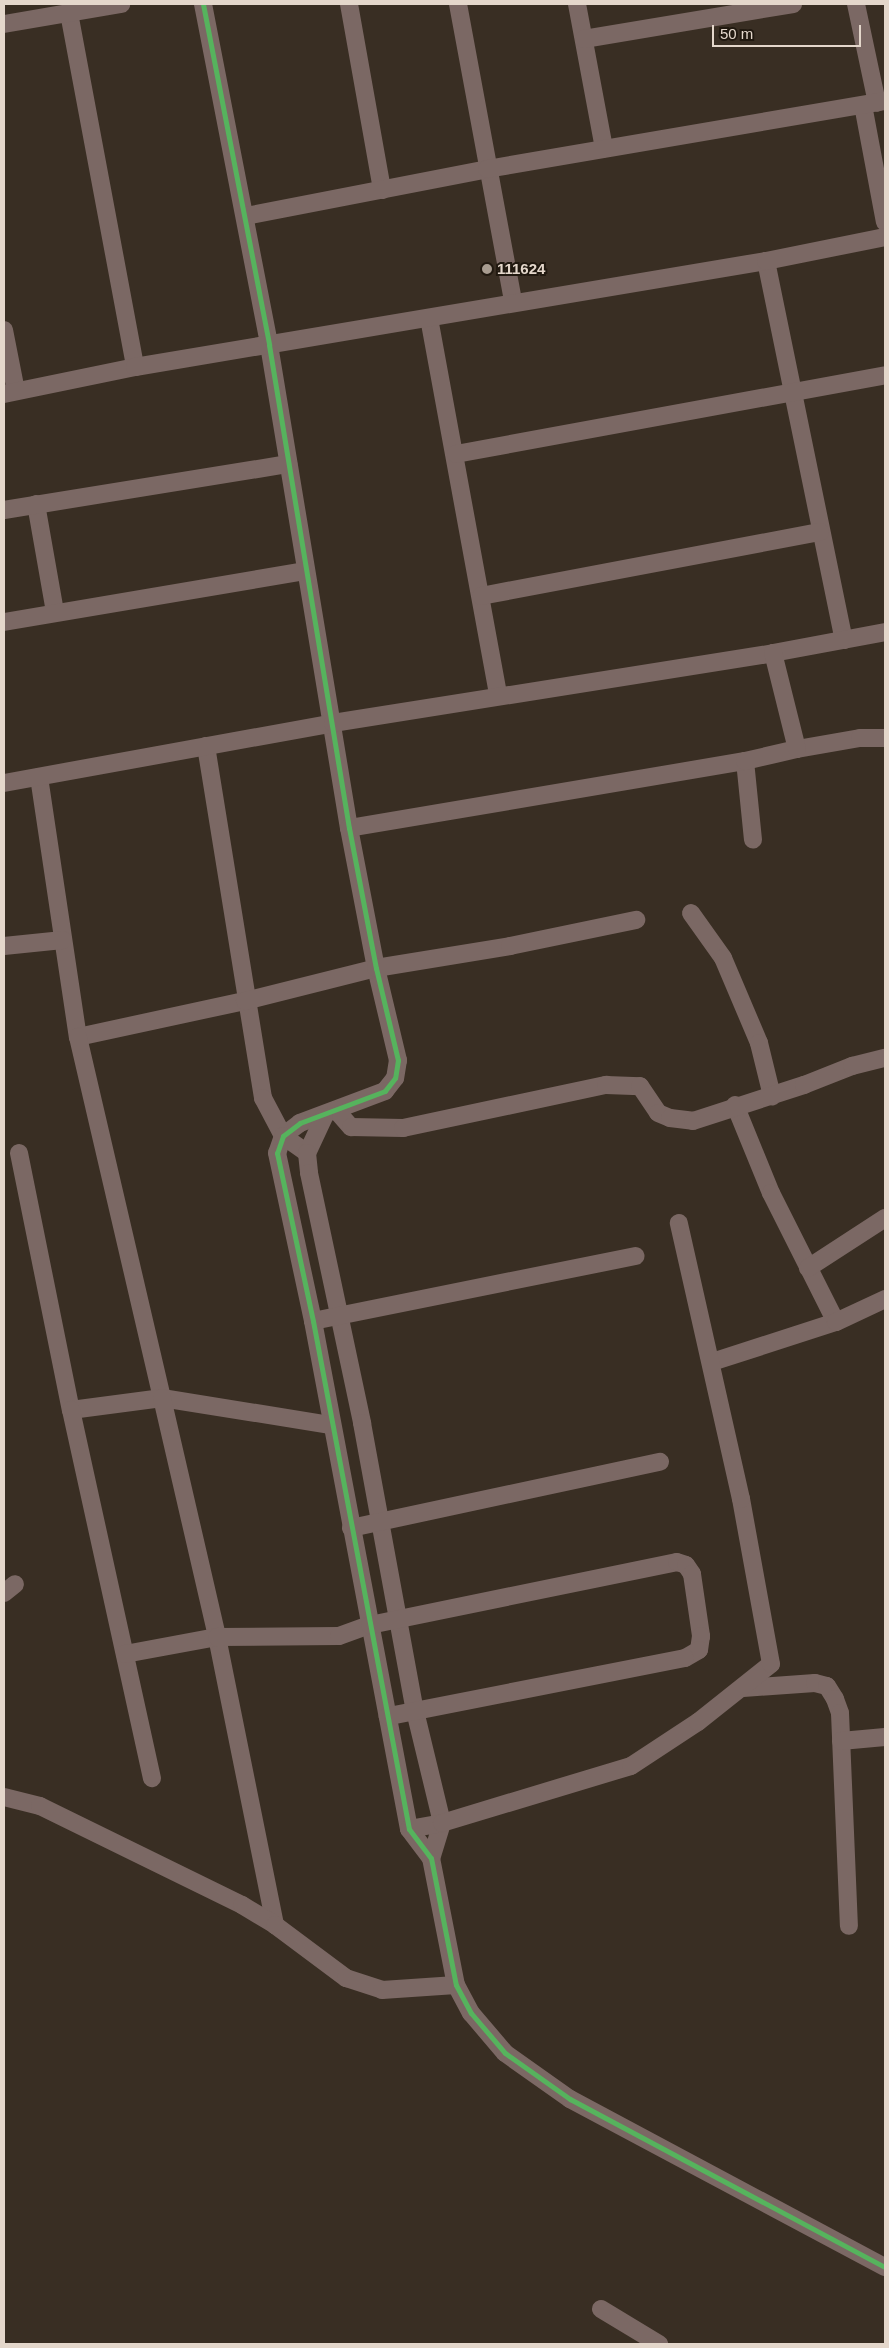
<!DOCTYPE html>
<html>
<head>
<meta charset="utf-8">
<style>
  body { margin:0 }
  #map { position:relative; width:889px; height:2348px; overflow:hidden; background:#392e23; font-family:Helvetica,sans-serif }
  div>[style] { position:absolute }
  .street>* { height:18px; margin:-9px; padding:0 9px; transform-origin:9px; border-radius:9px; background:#7b6864 }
  .cycleway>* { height:5px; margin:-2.5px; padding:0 2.5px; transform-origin:2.5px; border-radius:2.5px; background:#56b35d }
  .dots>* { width:14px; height:14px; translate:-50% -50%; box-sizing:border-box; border:2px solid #211910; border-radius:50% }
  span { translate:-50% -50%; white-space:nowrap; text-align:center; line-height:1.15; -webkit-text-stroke:4px #211910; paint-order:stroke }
  .poi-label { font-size:15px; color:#e4d7cb; font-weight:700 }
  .left { translate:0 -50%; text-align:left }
  .frame { position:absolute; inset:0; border:5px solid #e4d7cb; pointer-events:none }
  .scale { position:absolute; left:712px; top:25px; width:149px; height:22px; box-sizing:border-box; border:2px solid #e4d7cb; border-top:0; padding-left:6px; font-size:15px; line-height:18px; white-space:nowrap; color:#e4d7cb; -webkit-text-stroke:4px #211910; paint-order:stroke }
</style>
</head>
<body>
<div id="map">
  <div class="street">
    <i style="left:203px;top:4px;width:347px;rotate:79deg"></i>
    <i style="left:269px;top:345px;width:490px;rotate:80.6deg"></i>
    <i style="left:349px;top:828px;width:143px;rotate:79.1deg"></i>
    <i style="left:376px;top:968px;width:95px;rotate:76.6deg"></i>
    <i style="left:398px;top:1060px;width:18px;rotate:99deg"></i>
    <i style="left:395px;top:1078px;width:16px;rotate:128deg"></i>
    <i style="left:385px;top:1091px;width:91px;rotate:159.4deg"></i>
    <i style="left:300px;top:1123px;width:21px;rotate:143deg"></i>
    <i style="left:283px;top:1136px;width:18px;rotate:109deg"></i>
    <i style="left:277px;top:1153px;width:172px;rotate:77.9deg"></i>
    <i style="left:313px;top:1321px;width:517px;rotate:79.3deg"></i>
    <i style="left:409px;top:1829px;width:36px;rotate:53deg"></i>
    <i style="left:431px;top:1858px;width:129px;rotate:78.9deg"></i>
    <i style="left:456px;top:1985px;width:32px;rotate:62deg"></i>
    <i style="left:471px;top:2013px;width:52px;rotate:49.6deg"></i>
    <i style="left:505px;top:2053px;width:80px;rotate:35.3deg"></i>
    <i style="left:570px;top:2099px;width:357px;rotate:28.1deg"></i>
    <i style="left:349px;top:4px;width:189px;rotate:79.9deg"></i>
    <i style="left:458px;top:4px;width:303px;rotate:79.5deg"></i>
    <i style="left:577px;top:4px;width:147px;rotate:79.4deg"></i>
    <i style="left:856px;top:4px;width:101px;rotate:78deg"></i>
    <i style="left:69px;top:13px;width:360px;rotate:79.4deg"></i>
    <i style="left:4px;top:24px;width:119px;rotate:-9.7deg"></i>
    <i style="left:584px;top:39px;width:212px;rotate:-9.5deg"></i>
    <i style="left:863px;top:105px;width:119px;rotate:79.4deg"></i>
    <i style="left:246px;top:216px;width:246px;rotate:-11deg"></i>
    <i style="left:487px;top:169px;width:404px;rotate:-9.7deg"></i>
    <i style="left:766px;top:261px;width:387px;rotate:78.4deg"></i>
    <i style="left:429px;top:318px;width:383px;rotate:79.6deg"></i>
    <i style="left:4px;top:330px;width:62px;rotate:78.9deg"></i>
    <i style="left:4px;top:394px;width:134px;rotate:-11.6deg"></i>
    <i style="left:135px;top:367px;width:640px;rotate:-9.54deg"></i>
    <i style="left:766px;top:261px;width:121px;rotate:-11.4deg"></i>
    <i style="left:456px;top:454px;width:436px;rotate:-10.4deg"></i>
    <i style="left:36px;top:504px;width:110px;rotate:80deg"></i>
    <i style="left:4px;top:510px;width:288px;rotate:-9.2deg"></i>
    <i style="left:481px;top:596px;width:345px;rotate:-10.7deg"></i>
    <i style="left:4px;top:622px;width:306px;rotate:-9.6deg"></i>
    <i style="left:206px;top:746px;width:357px;rotate:80.8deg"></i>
    <i style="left:263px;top:1098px;width:43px;rotate:62.2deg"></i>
    <i style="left:283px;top:1136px;width:29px;rotate:35deg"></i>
    <i style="left:797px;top:749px;width:64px;rotate:-9.9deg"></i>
    <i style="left:860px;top:738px;width:25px"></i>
    <i style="left:745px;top:761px;width:79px;rotate:84.2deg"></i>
    <i style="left:39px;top:777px;width:263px;rotate:81.5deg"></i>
    <i style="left:78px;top:1037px;width:171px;rotate:-12.2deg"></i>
    <i style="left:245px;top:1001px;width:135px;rotate:-14.1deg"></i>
    <i style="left:376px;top:968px;width:136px;rotate:-9.3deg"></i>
    <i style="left:510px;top:946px;width:129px;rotate:-11.7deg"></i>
    <i style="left:4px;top:783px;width:334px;rotate:-10.3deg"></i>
    <i style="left:333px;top:723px;width:446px;rotate:-9deg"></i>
    <i style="left:773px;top:653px;width:114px;rotate:-10.6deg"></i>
    <i style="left:349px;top:828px;width:402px;rotate:-9.6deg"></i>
    <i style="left:745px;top:761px;width:53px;rotate:-13deg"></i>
    <i style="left:797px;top:749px;width:99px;rotate:-104deg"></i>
    <i style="left:691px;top:913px;width:55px;rotate:54.6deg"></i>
    <i style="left:723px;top:958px;width:92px;rotate:67deg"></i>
    <i style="left:759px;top:1043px;width:55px;rotate:76.2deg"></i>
    <i style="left:4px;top:946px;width:59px;rotate:-5.8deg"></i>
    <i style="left:78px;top:1037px;width:371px;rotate:76.9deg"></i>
    <i style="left:162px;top:1398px;width:171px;rotate:9.1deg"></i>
    <i style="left:735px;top:1105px;width:95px;rotate:67.8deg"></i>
    <i style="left:771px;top:1193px;width:144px;rotate:63.3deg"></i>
    <i style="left:336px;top:1110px;width:23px;rotate:49deg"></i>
    <i style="left:351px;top:1127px;width:52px;rotate:1.1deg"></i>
    <i style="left:403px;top:1128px;width:208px;rotate:-12deg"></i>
    <i style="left:606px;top:1085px;width:34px;rotate:2deg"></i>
    <i style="left:640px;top:1086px;width:32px;rotate:56deg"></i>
    <i style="left:658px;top:1113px;width:13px;rotate:23deg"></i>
    <i style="left:670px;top:1118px;width:23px;rotate:7deg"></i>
    <i style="left:693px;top:1121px;width:117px;rotate:-18deg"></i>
    <i style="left:804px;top:1085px;width:52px;rotate:-21.6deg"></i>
    <i style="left:852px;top:1066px;width:34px;rotate:-14deg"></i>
    <i style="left:324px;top:1117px;width:40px;rotate:115deg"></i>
    <i style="left:307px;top:1153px;width:20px;rotate:84deg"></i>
    <i style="left:309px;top:1173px;width:256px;rotate:78deg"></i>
    <i style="left:362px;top:1423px;width:293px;rotate:79.6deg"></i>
    <i style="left:415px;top:1711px;width:115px;rotate:76.4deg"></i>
    <i style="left:442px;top:1823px;width:37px;rotate:107deg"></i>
    <i style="left:19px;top:1153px;width:262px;rotate:78.6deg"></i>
    <i style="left:71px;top:1410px;width:92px;rotate:-7.5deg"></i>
    <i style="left:162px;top:1398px;width:245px;rotate:77deg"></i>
    <i style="left:217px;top:1637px;width:294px;rotate:78.6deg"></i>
    <i style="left:808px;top:1268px;width:92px;rotate:-33deg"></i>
    <i style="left:313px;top:1321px;width:329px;rotate:-11.4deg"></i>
    <i style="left:712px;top:1362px;width:130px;rotate:-17.9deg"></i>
    <i style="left:836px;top:1322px;width:54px;rotate:-25.1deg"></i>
    <i style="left:71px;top:1410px;width:377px;rotate:77.6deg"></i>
    <i style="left:351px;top:1528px;width:316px;rotate:-12.1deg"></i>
    <i style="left:4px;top:1593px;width:14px;rotate:-39deg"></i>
    <i style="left:125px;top:1654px;width:94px;rotate:-10.5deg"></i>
    <i style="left:217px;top:1637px;width:122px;rotate:-0.5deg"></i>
    <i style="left:339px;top:1636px;width:33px;rotate:-20deg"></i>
    <i style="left:370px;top:1625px;width:313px;rotate:-11.6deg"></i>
    <i style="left:677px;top:1562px;width:9px;rotate:18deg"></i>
    <i style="left:686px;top:1565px;width:11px;rotate:56deg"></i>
    <i style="left:692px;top:1574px;width:63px;rotate:81.7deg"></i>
    <i style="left:701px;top:1636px;width:14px;rotate:98deg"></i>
    <i style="left:699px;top:1650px;width:16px;rotate:150deg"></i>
    <i style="left:685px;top:1658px;width:303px;rotate:168.9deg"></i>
    <i style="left:743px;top:1688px;width:72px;rotate:-4deg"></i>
    <i style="left:815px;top:1683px;width:12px;rotate:14deg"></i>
    <i style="left:827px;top:1686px;width:15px;rotate:58deg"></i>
    <i style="left:835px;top:1699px;width:15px;rotate:70deg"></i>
    <i style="left:840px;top:1713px;width:213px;rotate:87.6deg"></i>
    <i style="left:841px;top:1741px;width:44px;rotate:-5.2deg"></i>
    <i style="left:4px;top:1797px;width:37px;rotate:14deg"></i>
    <i style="left:40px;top:1806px;width:225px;rotate:26.1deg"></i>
    <i style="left:242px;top:1905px;width:39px;rotate:31deg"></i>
    <i style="left:275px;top:1925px;width:89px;rotate:36.7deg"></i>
    <i style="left:346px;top:1978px;width:38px;rotate:18deg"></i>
    <i style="left:382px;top:1990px;width:74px;rotate:-3.9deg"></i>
    <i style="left:409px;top:1829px;width:34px;rotate:-10deg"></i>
    <i style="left:442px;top:1823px;width:197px;rotate:-16.8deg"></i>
    <i style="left:631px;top:1766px;width:80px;rotate:-33.3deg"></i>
    <i style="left:698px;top:1722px;width:93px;rotate:-38.5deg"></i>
    <i style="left:771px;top:1664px;width:168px;rotate:-100.3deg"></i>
    <i style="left:741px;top:1499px;width:283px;rotate:-102.7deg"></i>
    <i style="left:601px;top:2309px;width:68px;rotate:31.1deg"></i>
  </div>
  <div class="cycleway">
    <i style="left:203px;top:4px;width:347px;rotate:79deg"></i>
    <i style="left:269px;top:345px;width:490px;rotate:80.6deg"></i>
    <i style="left:349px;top:828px;width:143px;rotate:79.1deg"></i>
    <i style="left:376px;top:968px;width:95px;rotate:76.6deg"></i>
    <i style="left:398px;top:1060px;width:18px;rotate:99deg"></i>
    <i style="left:395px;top:1078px;width:16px;rotate:128deg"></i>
    <i style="left:385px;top:1091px;width:91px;rotate:159.4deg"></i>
    <i style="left:300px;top:1123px;width:21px;rotate:143deg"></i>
    <i style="left:283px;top:1136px;width:18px;rotate:109deg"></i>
    <i style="left:277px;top:1153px;width:172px;rotate:77.9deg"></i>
    <i style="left:313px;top:1321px;width:517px;rotate:79.3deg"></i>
    <i style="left:409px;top:1829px;width:36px;rotate:53deg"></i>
    <i style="left:431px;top:1858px;width:129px;rotate:78.9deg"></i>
    <i style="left:456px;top:1985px;width:32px;rotate:62deg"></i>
    <i style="left:471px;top:2013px;width:52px;rotate:49.6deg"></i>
    <i style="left:505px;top:2053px;width:80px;rotate:35.3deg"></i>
    <i style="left:570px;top:2099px;width:357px;rotate:28.1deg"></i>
  </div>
  <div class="dots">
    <i style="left:487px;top:269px;background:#a89c90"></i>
  </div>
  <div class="poi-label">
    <span class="left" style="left:497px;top:269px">111624</span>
  </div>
  <div class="frame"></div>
  <div class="scale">50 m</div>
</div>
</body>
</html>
